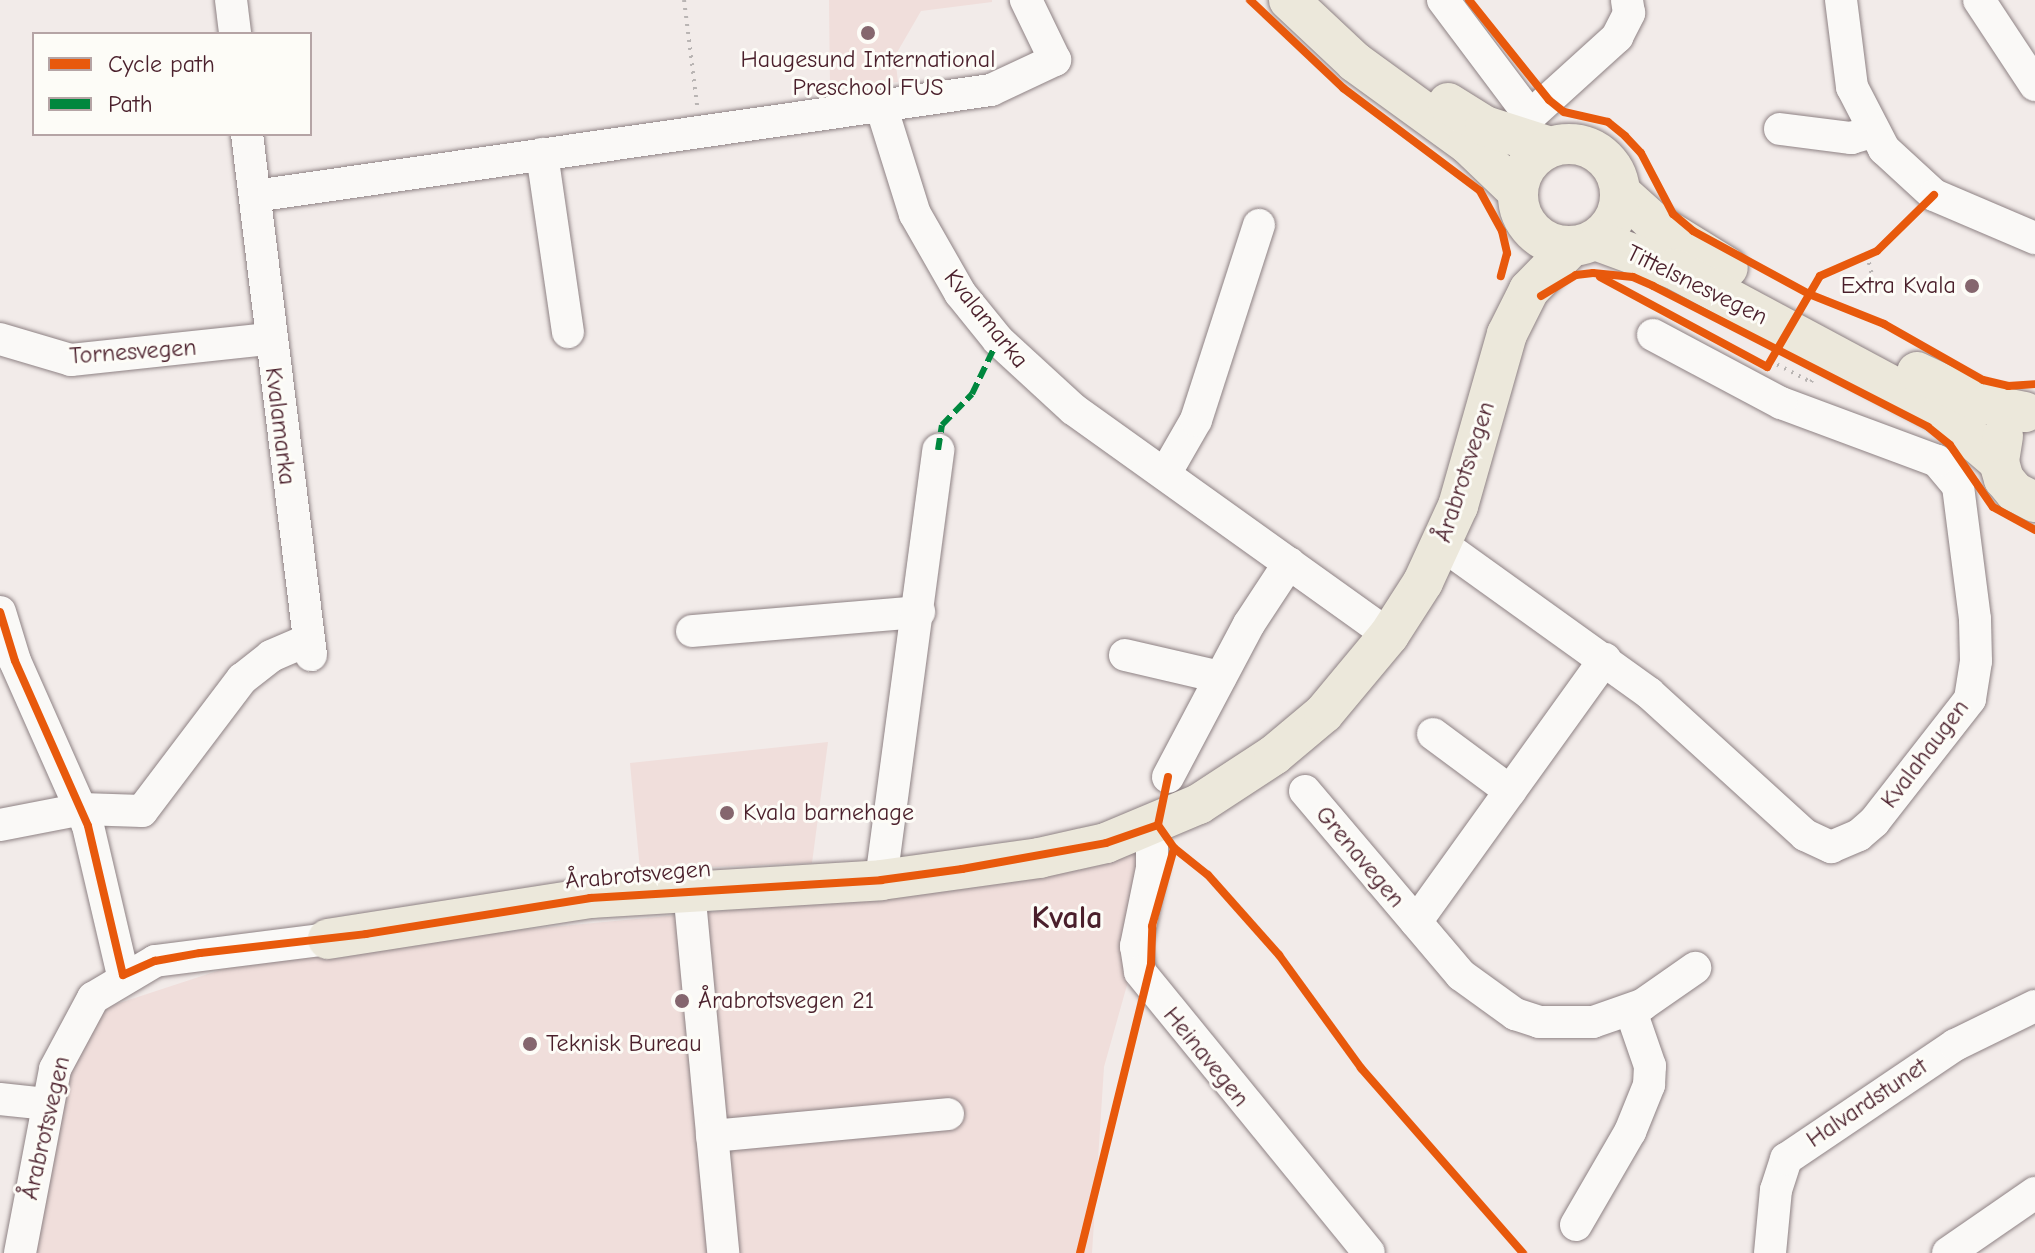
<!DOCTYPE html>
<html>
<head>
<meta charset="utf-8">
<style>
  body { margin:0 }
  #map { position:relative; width:2035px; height:1253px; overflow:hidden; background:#f2ebe9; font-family:"Comic Neue",sans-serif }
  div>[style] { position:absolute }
  .built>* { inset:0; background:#f0dedb }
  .path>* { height:4px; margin-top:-2px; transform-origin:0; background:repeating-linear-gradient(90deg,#b9b4b3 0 2px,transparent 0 8px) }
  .roads { filter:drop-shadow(0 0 2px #8e8284) drop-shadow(0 0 2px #8e8284) }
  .minor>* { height:32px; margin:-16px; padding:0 16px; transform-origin:16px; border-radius:16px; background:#faf9f7 }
  .major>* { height:40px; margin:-20px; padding:0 20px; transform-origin:20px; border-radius:20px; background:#ece8db }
  .major>.ring { margin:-20px; padding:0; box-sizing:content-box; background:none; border:40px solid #ece8db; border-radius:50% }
  .quiet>* { height:6px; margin-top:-3px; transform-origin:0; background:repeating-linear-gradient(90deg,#00873e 0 12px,transparent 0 18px) }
  .cycleway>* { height:8px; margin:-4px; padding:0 4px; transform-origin:4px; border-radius:4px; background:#e8590c }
  .dots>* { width:22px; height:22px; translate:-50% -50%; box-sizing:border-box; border:4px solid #fdfcf7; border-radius:50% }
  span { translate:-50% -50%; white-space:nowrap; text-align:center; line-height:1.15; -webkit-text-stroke:6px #fdfcf7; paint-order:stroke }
  .poi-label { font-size:24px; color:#4a1f2b }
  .right { translate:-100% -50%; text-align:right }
  .left { translate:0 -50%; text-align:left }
  .street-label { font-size:24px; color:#4a1f2b }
  .district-label { font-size:32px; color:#4a1f2b; font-weight:700 }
  .legend { position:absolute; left:32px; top:32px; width:280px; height:104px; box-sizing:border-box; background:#fdfcf7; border:2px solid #b5a4a5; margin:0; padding:10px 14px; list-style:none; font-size:24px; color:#4a1f2b }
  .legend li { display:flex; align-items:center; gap:16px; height:40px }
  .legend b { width:40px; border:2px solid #b5a4a5 }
</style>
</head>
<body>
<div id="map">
  <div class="built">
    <i style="clip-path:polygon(829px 0,992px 0,992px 2px,921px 11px,895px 56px,898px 82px,830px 91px)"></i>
    <i style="clip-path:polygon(828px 742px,812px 863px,640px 870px,630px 763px)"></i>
    <i style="clip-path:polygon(1109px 834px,1161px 864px,1104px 1067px,1092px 1253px,20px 1253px,36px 1142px,92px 1012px,272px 953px,870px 897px)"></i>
  </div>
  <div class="path">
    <i style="left:684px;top:0;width:106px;rotate:82.9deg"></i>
    <i style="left:1867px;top:255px;width:29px;rotate:76deg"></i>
    <i style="left:1770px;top:361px;width:46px;rotate:27.1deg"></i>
    <i style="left:1811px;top:382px;width:7px;rotate:-56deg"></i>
  </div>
  <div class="roads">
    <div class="minor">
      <i style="left:231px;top:0;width:34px;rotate:83deg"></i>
      <i style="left:1443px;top:0;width:145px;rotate:53.1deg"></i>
      <i style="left:1530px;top:116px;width:118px;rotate:-42.2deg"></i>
      <i style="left:1617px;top:37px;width:27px;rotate:-63deg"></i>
      <i style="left:1629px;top:13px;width:13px;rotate:-99deg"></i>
      <i style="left:1841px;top:0;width:88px;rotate:82.8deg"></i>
      <i style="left:1852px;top:87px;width:70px;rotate:62.7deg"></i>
      <i style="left:1884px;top:149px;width:68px;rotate:42.6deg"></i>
      <i style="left:1934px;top:195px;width:110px;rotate:23.1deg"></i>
      <i style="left:1979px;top:0;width:102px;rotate:56.6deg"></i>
      <i style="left:882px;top:109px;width:110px;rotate:72.6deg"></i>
      <i style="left:915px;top:214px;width:91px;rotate:60.3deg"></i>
      <i style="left:960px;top:293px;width:60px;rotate:51deg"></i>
      <i style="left:998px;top:340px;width:102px;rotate:42.6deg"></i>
      <i style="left:1073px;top:409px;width:388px;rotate:35.6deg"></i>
      <i style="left:1780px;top:129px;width:72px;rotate:7.2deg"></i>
      <i style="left:1851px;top:138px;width:22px;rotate:-16deg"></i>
      <i style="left:247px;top:134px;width:525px;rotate:83deg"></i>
      <i style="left:542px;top:154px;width:180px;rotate:81.7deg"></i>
      <i style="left:255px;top:196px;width:744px;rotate:-8.2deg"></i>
      <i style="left:991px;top:90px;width:71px;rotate:-25.1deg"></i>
      <i style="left:1055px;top:60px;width:67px;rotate:-115.8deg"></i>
      <i style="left:0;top:339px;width:74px;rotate:16.5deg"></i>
      <i style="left:71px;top:360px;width:199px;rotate:-6.1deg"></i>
      <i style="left:1165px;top:474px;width:62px;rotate:-60.1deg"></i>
      <i style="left:1196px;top:420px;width:205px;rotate:-72.1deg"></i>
      <i style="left:1443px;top:545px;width:254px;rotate:35.7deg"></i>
      <i style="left:1649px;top:693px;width:211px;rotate:42.3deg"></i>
      <i style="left:1805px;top:835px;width:29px;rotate:25deg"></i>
      <i style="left:1831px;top:847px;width:30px;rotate:-23deg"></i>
      <i style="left:1859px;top:835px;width:20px;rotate:-41deg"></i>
      <i style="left:1874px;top:822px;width:156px;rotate:-52deg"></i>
      <i style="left:1970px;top:699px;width:38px;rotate:-81deg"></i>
      <i style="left:1976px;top:661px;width:42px;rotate:-91.4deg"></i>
      <i style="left:1975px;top:619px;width:134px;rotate:-97.3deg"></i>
      <i style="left:1958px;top:486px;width:33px;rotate:-130deg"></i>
      <i style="left:1937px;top:461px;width:166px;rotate:-159.6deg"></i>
      <i style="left:1781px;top:403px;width:145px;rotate:-152deg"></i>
      <i style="left:0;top:612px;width:51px;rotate:73deg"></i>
      <i style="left:15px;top:661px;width:180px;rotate:66.1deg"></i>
      <i style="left:88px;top:826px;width:153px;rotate:76.8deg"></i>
      <i style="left:692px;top:631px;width:228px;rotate:-4.8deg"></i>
      <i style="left:1125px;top:655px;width:98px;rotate:13deg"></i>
      <i style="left:1433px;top:734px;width:96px;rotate:36.5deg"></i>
      <i style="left:1168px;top:777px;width:173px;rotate:-62.1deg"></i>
      <i style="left:1249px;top:624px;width:73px;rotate:-56.7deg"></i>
      <i style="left:1305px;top:791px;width:241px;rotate:49.7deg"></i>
      <i style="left:1461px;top:975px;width:67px;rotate:35.8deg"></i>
      <i style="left:1515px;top:1014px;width:25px;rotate:18deg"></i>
      <i style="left:1539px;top:1022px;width:54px"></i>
      <i style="left:1593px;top:1022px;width:52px;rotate:-19.1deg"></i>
      <i style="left:1642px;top:1005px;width:65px;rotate:-34.9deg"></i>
      <i style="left:0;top:825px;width:84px;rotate:-11deg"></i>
      <i style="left:82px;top:809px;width:60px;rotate:1.9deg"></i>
      <i style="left:142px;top:811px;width:166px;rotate:-52.9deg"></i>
      <i style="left:242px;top:679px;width:37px;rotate:-38deg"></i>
      <i style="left:271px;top:656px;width:40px;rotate:-23.4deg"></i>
      <i style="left:1152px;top:827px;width:41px;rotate:90deg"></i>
      <i style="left:1152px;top:868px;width:80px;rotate:101.6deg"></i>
      <i style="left:1136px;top:946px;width:26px;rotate:81deg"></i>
      <i style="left:1140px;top:972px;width:362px;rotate:50.8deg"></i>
      <i style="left:881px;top:880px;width:434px;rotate:-82.4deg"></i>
      <i style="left:689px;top:890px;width:365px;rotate:84.6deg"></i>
      <i style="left:1416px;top:922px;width:324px;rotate:-54.3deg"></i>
      <i style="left:0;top:1099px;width:46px;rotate:6.2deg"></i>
      <i style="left:712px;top:1136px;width:237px;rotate:-5.3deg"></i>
      <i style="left:1576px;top:1225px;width:108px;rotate:-59.9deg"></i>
      <i style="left:1630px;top:1132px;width:51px;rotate:-68deg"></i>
      <i style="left:1649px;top:1085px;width:19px;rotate:-87deg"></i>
      <i style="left:1650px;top:1066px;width:58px;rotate:-109.1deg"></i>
      <i style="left:20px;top:1253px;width:187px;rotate:-79.2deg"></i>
      <i style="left:55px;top:1069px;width:81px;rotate:-61.8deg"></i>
      <i style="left:93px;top:998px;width:72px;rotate:-30.8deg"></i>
      <i style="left:155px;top:961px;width:174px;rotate:-7.2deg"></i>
      <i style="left:1770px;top:1253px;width:63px;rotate:-84.6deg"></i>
      <i style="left:1776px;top:1190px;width:33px;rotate:-72deg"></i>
      <i style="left:1786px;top:1159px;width:204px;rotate:-34deg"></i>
      <i style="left:1955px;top:1045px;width:89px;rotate:-26deg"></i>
      <i style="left:1948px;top:1253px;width:106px;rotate:-34.6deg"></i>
    </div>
    <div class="major">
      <i style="left:1289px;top:0;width:91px;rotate:43.2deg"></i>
      <i style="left:1355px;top:62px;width:140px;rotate:36deg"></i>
      <i style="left:1468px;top:144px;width:68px;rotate:43.8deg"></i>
      <i style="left:1448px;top:103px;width:44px;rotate:31.9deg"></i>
      <i style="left:1485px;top:126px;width:68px;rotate:17.9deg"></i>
      <i class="ring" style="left:1518px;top:144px;width:62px;height:62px"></i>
      <i style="left:1621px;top:193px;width:42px;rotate:42.1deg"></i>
      <i style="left:1652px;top:221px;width:89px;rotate:31.7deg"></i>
      <i style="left:1595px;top:240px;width:84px;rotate:20.2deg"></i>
      <i style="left:1674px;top:269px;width:304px;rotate:28.2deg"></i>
      <i style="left:1942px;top:413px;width:75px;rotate:40.7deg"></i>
      <i style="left:1917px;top:372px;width:75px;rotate:25.2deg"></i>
      <i style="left:1985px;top:404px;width:41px;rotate:11.3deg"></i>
      <i style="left:2003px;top:436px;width:26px;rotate:99deg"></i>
      <i style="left:1999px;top:462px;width:18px;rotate:74deg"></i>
      <i style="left:2004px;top:479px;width:17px;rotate:50deg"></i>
      <i style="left:2015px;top:492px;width:22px;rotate:27deg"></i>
      <i style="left:328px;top:939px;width:265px;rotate:-8.9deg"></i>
      <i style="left:590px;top:898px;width:292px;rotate:-3.5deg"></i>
      <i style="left:881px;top:880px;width:160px;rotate:-7.9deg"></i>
      <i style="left:1039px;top:858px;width:69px;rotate:-12.6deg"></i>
      <i style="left:1106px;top:843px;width:101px;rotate:-22.8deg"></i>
      <i style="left:1199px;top:804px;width:90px;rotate:-33.2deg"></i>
      <i style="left:1274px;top:755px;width:65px;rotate:-40deg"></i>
      <i style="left:1324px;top:713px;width:102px;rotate:-50.2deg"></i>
      <i style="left:1389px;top:635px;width:63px;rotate:-57.3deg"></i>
      <i style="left:1423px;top:582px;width:84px;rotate:-65.3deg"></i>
      <i style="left:1458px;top:506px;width:179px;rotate:-74.1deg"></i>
      <i style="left:1507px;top:334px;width:49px;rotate:-63.4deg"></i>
      <i style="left:1529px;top:290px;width:60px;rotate:-45.7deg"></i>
    </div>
  </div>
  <div class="quiet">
    <i style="left:938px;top:450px;width:25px;rotate:-81deg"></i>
    <i style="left:942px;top:425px;width:43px;rotate:-45.9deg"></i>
    <i style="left:972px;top:394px;width:60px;rotate:-64.3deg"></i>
  </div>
  <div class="cycleway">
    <i style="left:1250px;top:0;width:128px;rotate:43.4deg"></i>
    <i style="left:1343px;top:88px;width:171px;rotate:36.9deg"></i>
    <i style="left:1480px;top:191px;width:46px;rotate:61.2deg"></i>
    <i style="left:1502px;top:231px;width:23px;rotate:77deg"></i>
    <i style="left:1507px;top:253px;width:24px;rotate:105deg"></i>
    <i style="left:1469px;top:0;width:128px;rotate:51.3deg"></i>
    <i style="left:1549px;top:100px;width:19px;rotate:39deg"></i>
    <i style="left:1564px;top:112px;width:45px;rotate:12.8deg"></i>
    <i style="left:1608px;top:122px;width:22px;rotate:39deg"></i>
    <i style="left:1625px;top:136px;width:23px;rotate:47deg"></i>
    <i style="left:1641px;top:153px;width:69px;rotate:62.3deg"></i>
    <i style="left:1673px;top:214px;width:26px;rotate:40deg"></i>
    <i style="left:1693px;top:231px;width:132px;rotate:28.5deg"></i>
    <i style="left:1809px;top:294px;width:81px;rotate:21.8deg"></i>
    <i style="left:1884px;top:324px;width:114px;rotate:29.5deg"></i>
    <i style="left:1983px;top:380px;width:26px;rotate:13deg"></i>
    <i style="left:2008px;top:386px;width:27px;rotate:-4deg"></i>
    <i style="left:1600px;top:277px;width:190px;rotate:28.3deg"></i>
    <i style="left:1767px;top:367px;width:105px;rotate:-59.8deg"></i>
    <i style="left:1820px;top:276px;width:62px;rotate:-23.7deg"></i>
    <i style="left:1877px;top:251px;width:80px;rotate:-44.5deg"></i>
    <i style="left:1541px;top:296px;width:41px;rotate:-31deg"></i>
    <i style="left:1576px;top:275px;width:17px;rotate:-7deg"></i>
    <i style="left:1593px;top:273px;width:40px;rotate:5.7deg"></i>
    <i style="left:1633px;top:277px;width:22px;rotate:24deg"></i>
    <i style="left:1653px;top:286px;width:309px;rotate:27.1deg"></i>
    <i style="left:1928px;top:427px;width:28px;rotate:39deg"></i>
    <i style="left:1950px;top:445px;width:75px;rotate:55.3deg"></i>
    <i style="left:1993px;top:507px;width:48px;rotate:28.7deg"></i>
    <i style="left:0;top:612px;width:51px;rotate:73deg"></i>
    <i style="left:15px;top:661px;width:180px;rotate:66.1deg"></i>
    <i style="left:88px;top:826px;width:153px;rotate:76.8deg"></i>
    <i style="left:123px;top:975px;width:35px;rotate:-24deg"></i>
    <i style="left:155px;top:961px;width:46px;rotate:-10.1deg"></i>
    <i style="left:200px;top:953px;width:167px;rotate:-6.5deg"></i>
    <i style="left:366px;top:934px;width:227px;rotate:-9.1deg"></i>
    <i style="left:590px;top:898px;width:292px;rotate:-3.5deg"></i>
    <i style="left:881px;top:880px;width:82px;rotate:-7.7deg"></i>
    <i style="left:962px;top:869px;width:146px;rotate:-10.2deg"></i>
    <i style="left:1106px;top:843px;width:55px;rotate:-19.1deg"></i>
    <i style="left:1168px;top:777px;width:49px;rotate:101.8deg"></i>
    <i style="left:1158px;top:825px;width:28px;rotate:55deg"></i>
    <i style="left:1174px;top:848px;width:43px;rotate:38.5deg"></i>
    <i style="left:1208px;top:875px;width:107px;rotate:48.4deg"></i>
    <i style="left:1279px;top:955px;width:140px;rotate:54deg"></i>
    <i style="left:1361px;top:1068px;width:246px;rotate:48.8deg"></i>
    <i style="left:1080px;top:1253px;width:298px;rotate:-76.2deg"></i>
    <i style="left:1151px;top:964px;width:38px;rotate:-88deg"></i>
    <i style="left:1152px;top:926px;width:81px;rotate:-74.2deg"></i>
  </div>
  <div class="dots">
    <i style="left:868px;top:33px;background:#85666e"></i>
    <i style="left:1972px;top:286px;background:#85666e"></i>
    <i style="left:727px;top:813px;background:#85666e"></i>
    <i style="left:682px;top:1001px;background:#85666e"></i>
    <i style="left:530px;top:1044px;background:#85666e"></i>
  </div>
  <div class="poi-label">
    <span style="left:868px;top:74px">Haugesund International<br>Preschool FUS</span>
    <span class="right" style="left:1956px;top:286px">Extra Kvala</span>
    <span class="left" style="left:743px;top:813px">Kvala barnehage</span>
    <span class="left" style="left:698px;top:1001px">Årabrotsvegen 21</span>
    <span class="left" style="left:546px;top:1044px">Teknisk Bureau</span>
  </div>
  <div class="street-label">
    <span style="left:1697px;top:285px;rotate:26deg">Tittelsnesvegen</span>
    <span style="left:986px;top:319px;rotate:51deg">Kvalamarka</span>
    <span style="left:133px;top:352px;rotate:-4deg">Tornesvegen</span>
    <span style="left:280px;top:426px;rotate:83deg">Kvalamarka</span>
    <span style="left:1465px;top:472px;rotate:-72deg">Årabrotsvegen</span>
    <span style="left:1925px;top:754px;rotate:-53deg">Kvalahaugen</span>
    <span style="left:1360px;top:857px;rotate:50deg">Grenavegen</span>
    <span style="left:638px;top:875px;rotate:-5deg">Årabrotsvegen</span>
    <span style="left:1206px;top:1057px;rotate:51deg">Heinavegen</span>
    <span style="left:1867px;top:1103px;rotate:-34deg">Halvardstunet</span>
    <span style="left:46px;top:1128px;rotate:-77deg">Årabrotsvegen</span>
  </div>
  <div class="district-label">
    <span style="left:1067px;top:918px">Kvala</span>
  </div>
  <ul class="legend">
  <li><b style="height:10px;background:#e8590c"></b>Cycle path</li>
  <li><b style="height:10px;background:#00873e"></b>Path</li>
  </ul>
</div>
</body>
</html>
